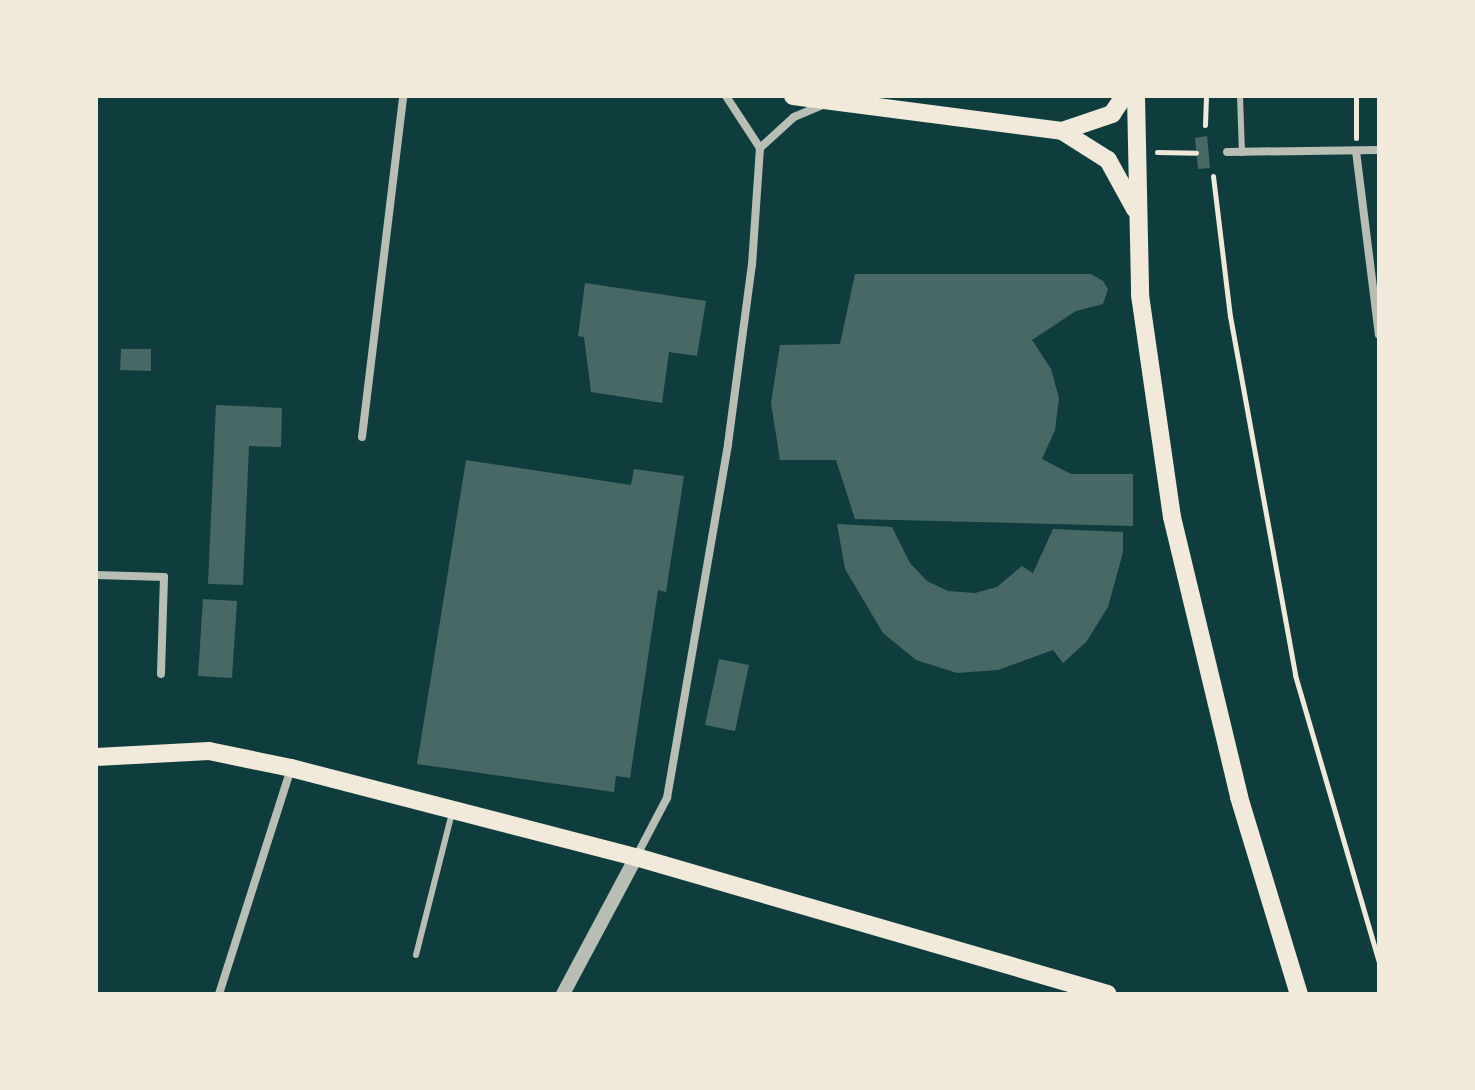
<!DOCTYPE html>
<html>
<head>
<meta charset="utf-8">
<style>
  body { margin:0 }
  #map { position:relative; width:1475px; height:1090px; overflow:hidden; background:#0f3d3e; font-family:Roboto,sans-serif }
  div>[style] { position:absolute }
  .building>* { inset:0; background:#486865 }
  .path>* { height:5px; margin:-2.5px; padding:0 2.5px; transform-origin:2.5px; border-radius:2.5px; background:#f1e9da }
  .service>* { height:6px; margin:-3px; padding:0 3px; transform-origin:3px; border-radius:3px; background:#b8beb3 }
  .minor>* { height:8px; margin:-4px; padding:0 4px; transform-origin:4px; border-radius:4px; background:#b8beb3 }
  .tertiary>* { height:14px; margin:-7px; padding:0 7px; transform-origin:7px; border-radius:7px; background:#b8beb3 }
  .primary>* { height:18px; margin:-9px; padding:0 9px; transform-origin:9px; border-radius:9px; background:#f1e9da }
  span { translate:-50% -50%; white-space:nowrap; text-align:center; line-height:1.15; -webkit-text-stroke:8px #f1e9da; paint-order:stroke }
  .frame { position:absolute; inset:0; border:98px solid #f1e9da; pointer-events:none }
</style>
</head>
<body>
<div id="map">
  <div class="building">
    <i style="clip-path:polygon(1207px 136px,1210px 168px,1198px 169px,1195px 138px)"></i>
    <i style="clip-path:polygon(855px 274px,1091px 274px,1103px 281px,1108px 289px,1103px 304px,1076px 311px,1032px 340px,1051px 369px,1059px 398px,1055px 430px,1042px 459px,1071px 474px,1133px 474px,1133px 526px,855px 519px,836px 460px,780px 460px,771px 403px,780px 345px,840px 344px)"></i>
    <i style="clip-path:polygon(585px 283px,706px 301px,697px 356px,669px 352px,662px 403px,591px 392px,584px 337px,578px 336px)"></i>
    <i style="clip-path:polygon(121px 349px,151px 349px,151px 371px,120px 370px)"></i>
    <i style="clip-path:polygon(216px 405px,282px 408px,281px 447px,249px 446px,243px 585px,208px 584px)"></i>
    <i style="clip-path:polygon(466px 460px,631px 485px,634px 469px,684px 476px,666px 592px,658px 590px,630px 778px,616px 776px,614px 792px,417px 764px)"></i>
    <i style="clip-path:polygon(837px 524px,892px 527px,910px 563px,927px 581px,948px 591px,975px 593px,997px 587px,1022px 566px,1033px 573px,1053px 529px,1123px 532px,1123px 552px,1108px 607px,1086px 642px,1063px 663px,1053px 650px,998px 670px,957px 673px,916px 660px,883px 633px,845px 569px)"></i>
    <i style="clip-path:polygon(203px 599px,237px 601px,232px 678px,198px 676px)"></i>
    <i style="clip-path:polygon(719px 659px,749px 665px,735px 731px,705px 725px)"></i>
  </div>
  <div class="path">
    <i style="left:1356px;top:96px;width:42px;rotate:90deg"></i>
    <i style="left:1205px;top:125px;width:29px;rotate:-88deg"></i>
    <i style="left:1157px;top:152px;width:39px;rotate:1deg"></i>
    <i style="left:1213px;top:176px;width:141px;rotate:83.1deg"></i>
    <i style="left:1230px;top:316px;width:365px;rotate:79.7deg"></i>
    <i style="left:1295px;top:675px;width:300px;rotate:73.7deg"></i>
  </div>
  <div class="service">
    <i style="left:1240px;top:96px;width:57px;rotate:88deg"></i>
    <i style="left:416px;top:955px;width:146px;rotate:-75.8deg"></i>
  </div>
  <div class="minor">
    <i style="left:760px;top:148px;width:46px;rotate:-42.4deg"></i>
    <i style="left:794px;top:117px;width:34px;rotate:-23deg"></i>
    <i style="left:1356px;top:151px;width:185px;rotate:82.9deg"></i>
    <i style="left:1227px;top:152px;width:152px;rotate:-0.8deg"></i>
    <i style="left:362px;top:437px;width:343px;rotate:-83.1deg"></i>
    <i style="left:96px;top:575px;width:68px;rotate:1.7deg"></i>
    <i style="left:164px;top:577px;width:97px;rotate:91.8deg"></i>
    <i style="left:636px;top:857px;width:67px;rotate:-62.3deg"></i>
    <i style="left:667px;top:798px;width:359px;rotate:-80.2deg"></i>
    <i style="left:728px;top:444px;width:181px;rotate:-82.4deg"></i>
    <i style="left:752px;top:265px;width:117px;rotate:-86.1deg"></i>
    <i style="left:760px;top:148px;width:62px;rotate:-123.2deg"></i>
    <i style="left:219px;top:994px;width:236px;rotate:-72.3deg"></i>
  </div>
  <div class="tertiary">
    <i style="left:563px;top:994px;width:155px;rotate:-61.9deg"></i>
  </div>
  <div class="primary">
    <i style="left:793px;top:96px;width:271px;rotate:7.4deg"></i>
    <i style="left:1062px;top:131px;width:53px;rotate:-18.8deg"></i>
    <i style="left:1112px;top:114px;width:22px;rotate:-56deg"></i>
    <i style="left:1136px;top:96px;width:199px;rotate:88.8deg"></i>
    <i style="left:1140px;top:295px;width:224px;rotate:81.8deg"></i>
    <i style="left:1172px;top:517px;width:288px;rotate:76.5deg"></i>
    <i style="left:1239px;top:797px;width:206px;rotate:73.1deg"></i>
    <i style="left:1062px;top:131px;width:54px;rotate:32.2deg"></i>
    <i style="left:1108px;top:160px;width:56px;rotate:61.1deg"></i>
    <i style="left:96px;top:757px;width:113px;rotate:-3deg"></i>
    <i style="left:209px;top:751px;width:84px;rotate:11.7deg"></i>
    <i style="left:291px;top:768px;width:356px;rotate:14.5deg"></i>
    <i style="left:636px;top:857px;width:491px;rotate:16.2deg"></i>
  </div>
  <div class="frame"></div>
</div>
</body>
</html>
